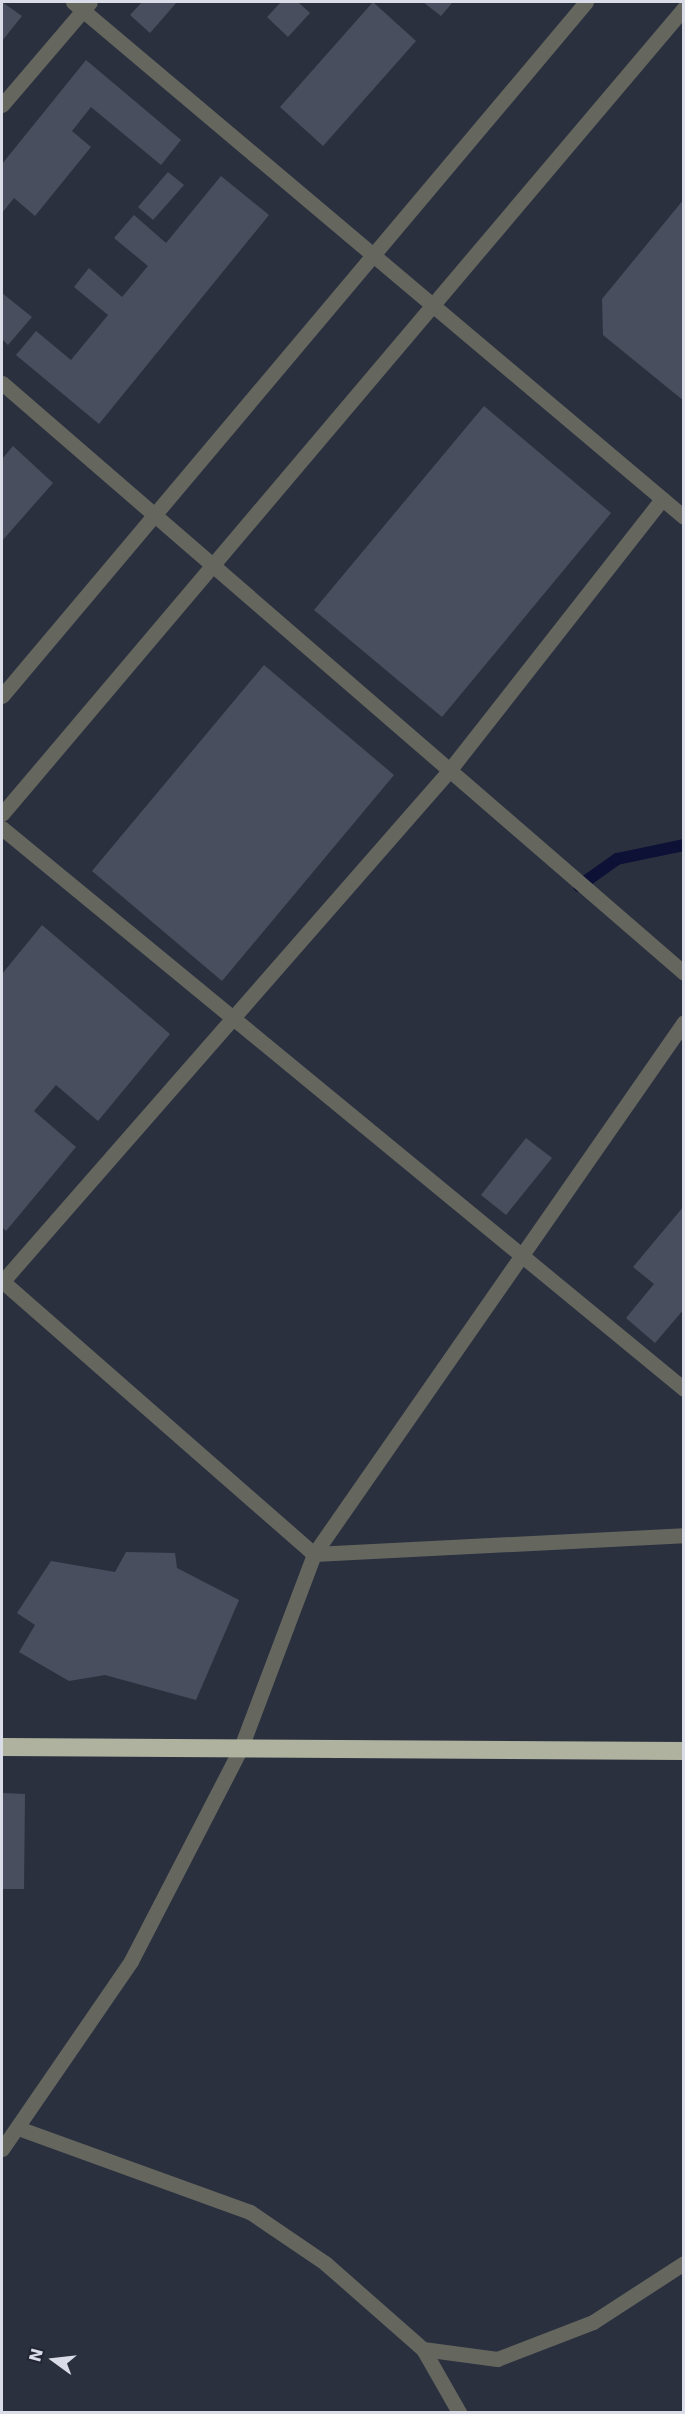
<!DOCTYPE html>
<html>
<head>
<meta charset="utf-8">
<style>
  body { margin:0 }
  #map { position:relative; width:685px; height:2414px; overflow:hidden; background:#2b303f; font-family:"DejaVu Sans",sans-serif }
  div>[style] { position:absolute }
  .stream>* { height:12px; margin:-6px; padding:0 6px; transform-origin:6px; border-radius:6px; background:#0c1135 }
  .building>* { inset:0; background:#494e5e }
  .minor>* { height:15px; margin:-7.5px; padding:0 7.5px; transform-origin:7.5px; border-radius:7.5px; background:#65675f }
  .highway>* { height:18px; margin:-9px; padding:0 9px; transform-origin:9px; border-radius:9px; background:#aeb29e }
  span { translate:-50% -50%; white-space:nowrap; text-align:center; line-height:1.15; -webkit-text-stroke:6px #222634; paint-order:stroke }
  .frame { position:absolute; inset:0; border:3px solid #dadde7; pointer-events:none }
  .north { position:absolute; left:24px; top:2330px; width:60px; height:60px; -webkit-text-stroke:4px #222634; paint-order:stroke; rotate:285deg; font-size:16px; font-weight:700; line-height:24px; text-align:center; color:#dadde7 }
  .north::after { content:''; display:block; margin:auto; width:21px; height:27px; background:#dadde7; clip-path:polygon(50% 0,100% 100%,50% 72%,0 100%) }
</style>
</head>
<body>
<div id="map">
  <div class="stream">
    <i style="left:579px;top:886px;width:47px;rotate:-35.4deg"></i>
    <i style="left:617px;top:859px;width:68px;rotate:-11.8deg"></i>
  </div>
  <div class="building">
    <i style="clip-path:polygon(2px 2px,22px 16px,2px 41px)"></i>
    <i style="clip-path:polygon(142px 2px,177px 2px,150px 33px,130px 15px)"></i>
    <i style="clip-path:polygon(281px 2px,298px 2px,310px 13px,288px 37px,267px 17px)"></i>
    <i style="clip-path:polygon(373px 2px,416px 41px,323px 146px,280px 107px)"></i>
    <i style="clip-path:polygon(423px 2px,453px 2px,441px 16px)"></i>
    <i style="clip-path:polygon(86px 60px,181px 140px,161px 165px,91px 107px,72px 131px,91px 147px,35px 216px,14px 198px,2px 213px,2px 164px)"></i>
    <i style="clip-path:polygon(168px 172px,184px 185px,153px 220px,138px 207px)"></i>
    <i style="clip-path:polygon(221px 176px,269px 215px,99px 424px,16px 355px,36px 331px,71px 360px,108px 315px,74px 287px,89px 268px,122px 297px,148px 266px,114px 238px,134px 215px,166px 243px)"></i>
    <i style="clip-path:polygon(684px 199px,684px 401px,603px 335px,602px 299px)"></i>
    <i style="clip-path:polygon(2px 293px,32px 317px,8px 345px,2px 339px)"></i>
    <i style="clip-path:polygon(484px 406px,611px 513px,442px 717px,314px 610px)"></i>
    <i style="clip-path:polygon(13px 446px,53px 483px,2px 541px,2px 459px)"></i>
    <i style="clip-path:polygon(264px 665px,394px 775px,222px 981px,92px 871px)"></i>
    <i style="clip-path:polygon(42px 925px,170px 1034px,98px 1121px,56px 1085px,34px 1111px,76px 1147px,6px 1231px,2px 1227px,2px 974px)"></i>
    <i style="clip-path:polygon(526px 1138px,552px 1158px,506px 1215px,481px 1195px)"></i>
    <i style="clip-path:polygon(684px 1206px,684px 1309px,655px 1343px,626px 1318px,654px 1284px,633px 1267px)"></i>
    <i style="clip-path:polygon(126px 1552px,175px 1553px,177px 1568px,239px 1600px,196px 1700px,105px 1675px,69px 1681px,19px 1652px,35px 1625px,17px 1613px,51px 1561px,115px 1572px)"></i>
    <i style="clip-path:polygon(2px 1793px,25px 1794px,24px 1889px,2px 1889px)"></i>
  </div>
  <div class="minor">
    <i style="left:73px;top:2px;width:799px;rotate:40.13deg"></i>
    <i style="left:2px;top:105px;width:135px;rotate:-49.5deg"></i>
    <i style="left:2px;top:383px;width:902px;rotate:40.86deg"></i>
    <i style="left:2px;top:696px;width:907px;rotate:-49.92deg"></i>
    <i style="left:2px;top:814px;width:1056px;rotate:-49.76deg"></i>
    <i style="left:2px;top:828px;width:883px;rotate:39.44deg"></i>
    <i style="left:2px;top:1281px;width:415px;rotate:41.2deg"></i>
    <i style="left:314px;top:1554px;width:370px;rotate:-2.9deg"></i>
    <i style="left:2px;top:1282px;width:678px;rotate:-48.83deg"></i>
    <i style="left:448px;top:772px;width:347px;rotate:-51.9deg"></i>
    <i style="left:18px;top:2128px;width:247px;rotate:19.9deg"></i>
    <i style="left:250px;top:2212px;width:91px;rotate:34.2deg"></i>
    <i style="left:325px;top:2263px;width:130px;rotate:41.3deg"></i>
    <i style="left:423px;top:2349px;width:75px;rotate:7.7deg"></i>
    <i style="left:497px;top:2359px;width:103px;rotate:-21.1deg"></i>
    <i style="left:593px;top:2322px;width:108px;rotate:-33deg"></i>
    <i style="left:2px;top:2149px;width:228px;rotate:-55.5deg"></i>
    <i style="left:131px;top:1961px;width:237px;rotate:-62.7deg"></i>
    <i style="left:240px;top:1750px;width:210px;rotate:-69.3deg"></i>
    <i style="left:314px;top:1554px;width:648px;rotate:-55.18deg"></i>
    <i style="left:423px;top:2349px;width:73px;rotate:60.3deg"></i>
  </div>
  <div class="highway">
    <i style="left:2px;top:1747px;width:682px;rotate:0.34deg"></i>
  </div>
  <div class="frame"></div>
  <div class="north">N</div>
</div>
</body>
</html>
